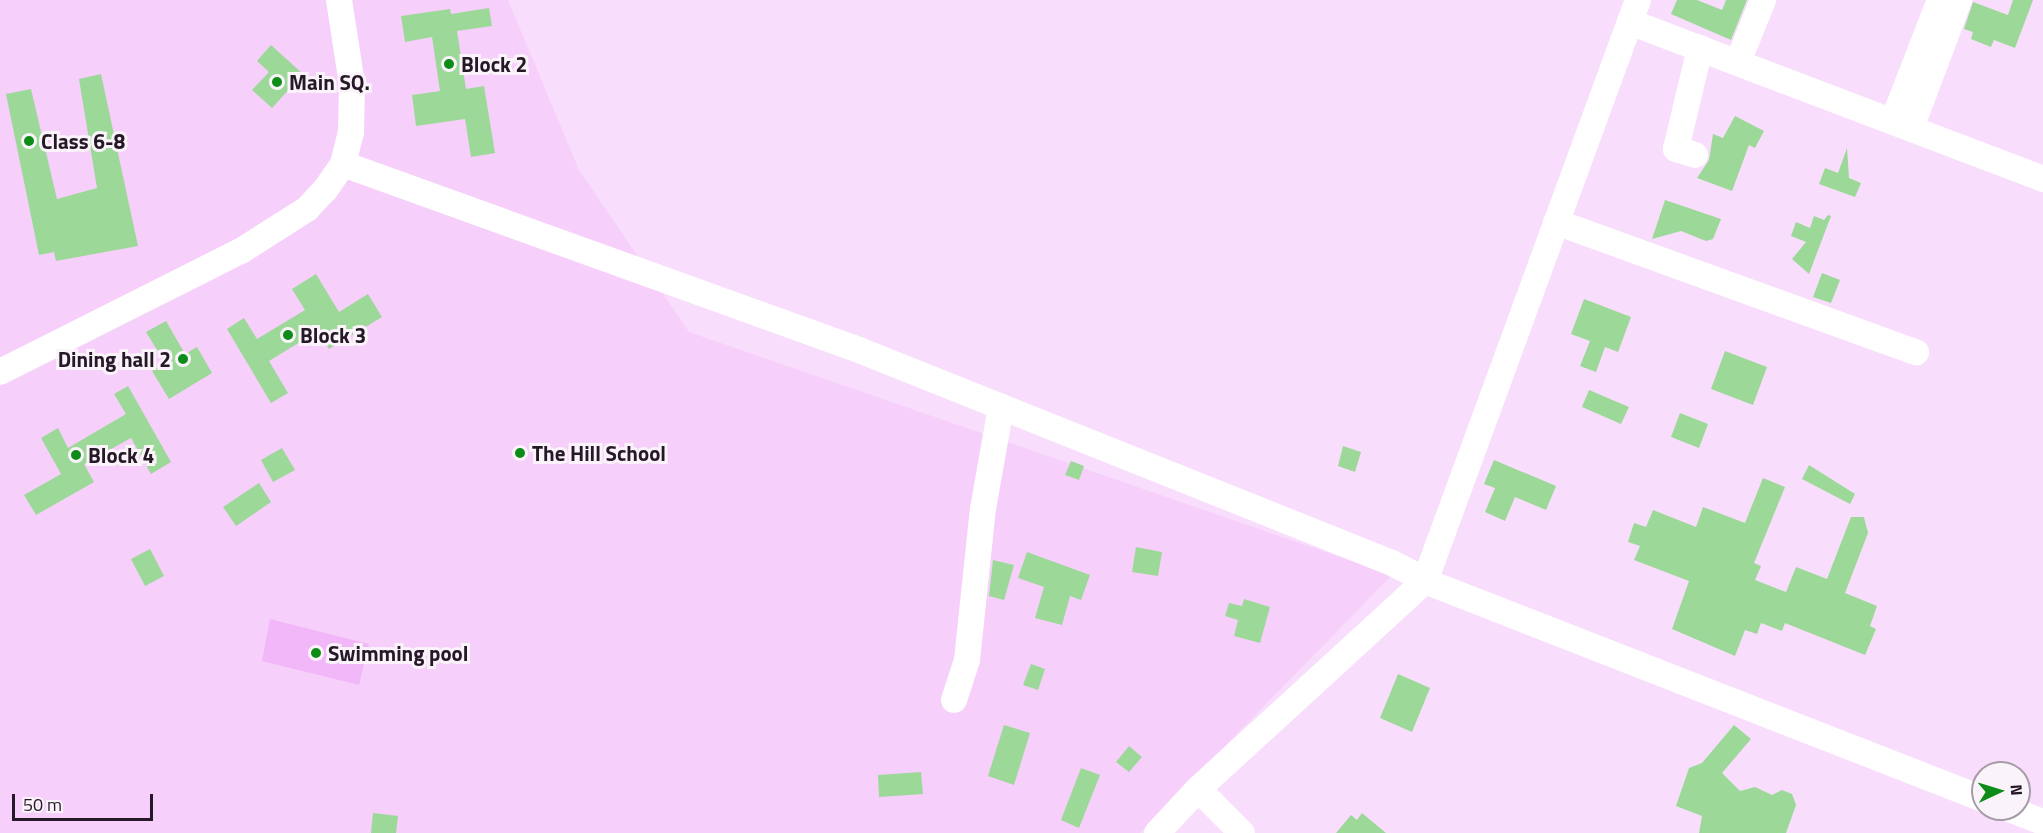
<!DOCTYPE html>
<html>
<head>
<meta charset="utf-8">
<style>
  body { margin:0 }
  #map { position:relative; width:2043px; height:833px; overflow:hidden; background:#f9ddfc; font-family:"Titillium Web",sans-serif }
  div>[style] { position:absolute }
  .built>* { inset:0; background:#f7cffb }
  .water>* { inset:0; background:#f2b7f8 }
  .building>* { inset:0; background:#9cd898 }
  .minor>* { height:26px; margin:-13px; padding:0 13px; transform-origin:13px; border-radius:13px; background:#fff }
  .dots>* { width:16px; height:16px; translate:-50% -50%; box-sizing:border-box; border:3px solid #faf3fa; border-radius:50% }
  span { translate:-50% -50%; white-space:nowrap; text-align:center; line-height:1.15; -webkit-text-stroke:6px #faf3fa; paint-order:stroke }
  .poi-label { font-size:21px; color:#261927; font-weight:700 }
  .left { translate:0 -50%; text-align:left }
  .right { translate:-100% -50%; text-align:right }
  .north { position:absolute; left:1971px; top:761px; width:60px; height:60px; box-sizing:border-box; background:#faf3fa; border:2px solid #a59ca6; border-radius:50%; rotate:86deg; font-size:16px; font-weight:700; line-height:24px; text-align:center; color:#261927 }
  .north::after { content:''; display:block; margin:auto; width:21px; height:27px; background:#0d8c17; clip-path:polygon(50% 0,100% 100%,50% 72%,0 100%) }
  .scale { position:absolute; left:12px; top:794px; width:141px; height:27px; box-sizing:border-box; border:3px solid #261927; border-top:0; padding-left:8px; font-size:18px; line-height:21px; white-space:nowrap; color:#261927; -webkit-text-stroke:4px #faf3fa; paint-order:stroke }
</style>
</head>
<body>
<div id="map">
  <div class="built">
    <i style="clip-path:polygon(0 0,508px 0,579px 170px,689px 332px,1392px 575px,1140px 833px,0 833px)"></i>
  </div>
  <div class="water">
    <i style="clip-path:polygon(270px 619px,369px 644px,359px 685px,262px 661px)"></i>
  </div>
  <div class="building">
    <i style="clip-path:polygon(1677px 0,1697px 0,1722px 10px,1726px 0,1747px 0,1731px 40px,1671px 14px)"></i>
    <i style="clip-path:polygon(2013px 0,2033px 0,2015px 48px,1994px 40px,1991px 47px,1971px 39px,1973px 32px,1964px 29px,1973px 2px,2008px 15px)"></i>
    <i style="clip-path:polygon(489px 8px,492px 26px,457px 31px,466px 89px,484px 86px,495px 153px,471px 157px,465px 119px,416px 126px,412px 95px,440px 91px,432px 37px,405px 42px,401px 16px,450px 9px,451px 14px)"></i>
    <i style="clip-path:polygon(271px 45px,303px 74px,272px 108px,252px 90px,269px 72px,257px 61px)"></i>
    <i style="clip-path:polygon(101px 74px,138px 246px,56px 261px,54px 252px,39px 255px,6px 94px,31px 89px,57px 199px,97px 188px,79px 79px)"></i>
    <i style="clip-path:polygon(1735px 116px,1764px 131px,1755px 148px,1749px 145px,1732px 191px,1697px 178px,1709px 160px,1713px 134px,1723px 138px)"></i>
    <i style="clip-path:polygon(1847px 148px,1849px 178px,1861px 183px,1855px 197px,1819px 184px,1825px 168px,1838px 173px)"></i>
    <i style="clip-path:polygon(1665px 200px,1721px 219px,1713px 239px,1706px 241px,1681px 231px,1652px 239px)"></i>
    <i style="clip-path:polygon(1828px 215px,1831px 216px,1809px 274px,1792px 259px,1806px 242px,1791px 236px,1796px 222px,1810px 228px,1814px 216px,1824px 220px)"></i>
    <i style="clip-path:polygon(1822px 273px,1840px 280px,1831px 303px,1813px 297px)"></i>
    <i style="clip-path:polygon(316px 274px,339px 312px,368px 294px,382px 317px,329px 349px,318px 331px,269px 361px,288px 393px,271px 403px,227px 329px,244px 318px,257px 339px,305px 310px,292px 289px)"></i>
    <i style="clip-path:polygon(1584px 299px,1631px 317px,1618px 352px,1605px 347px,1596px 372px,1580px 366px,1590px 341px,1571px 334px)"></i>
    <i style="clip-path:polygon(166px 321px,185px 354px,197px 347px,212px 373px,169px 399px,152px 371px,165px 363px,146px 332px)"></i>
    <i style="clip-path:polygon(1725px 351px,1767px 367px,1753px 405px,1711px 389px)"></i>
    <i style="clip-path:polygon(128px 386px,171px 462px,151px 474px,131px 438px,84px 464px,94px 482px,36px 515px,24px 495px,61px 474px,41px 438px,58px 428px,68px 448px,126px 414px,114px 394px)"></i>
    <i style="clip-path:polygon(1589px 390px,1629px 407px,1621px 424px,1582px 407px)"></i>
    <i style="clip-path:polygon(1680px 413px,1708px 424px,1699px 448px,1671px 437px)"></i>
    <i style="clip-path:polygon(1343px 446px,1361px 452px,1355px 472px,1338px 466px)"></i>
    <i style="clip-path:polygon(282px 448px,295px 470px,273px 482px,261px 460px)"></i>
    <i style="clip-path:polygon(1494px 460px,1556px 486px,1546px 510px,1515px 497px,1505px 521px,1485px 512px,1495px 488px,1484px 484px)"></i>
    <i style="clip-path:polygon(1071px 461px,1084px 466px,1079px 480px,1065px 475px)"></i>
    <i style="clip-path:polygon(1809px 465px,1855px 494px,1850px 504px,1802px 479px)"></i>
    <i style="clip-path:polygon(1763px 478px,1785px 487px,1754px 563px,1761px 566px,1755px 580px,1786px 592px,1796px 567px,1827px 579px,1851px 517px,1864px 517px,1868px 533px,1845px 593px,1877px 606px,1870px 626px,1876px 629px,1865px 655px,1785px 623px,1782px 631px,1761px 623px,1757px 634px,1745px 630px,1735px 656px,1672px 629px,1689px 581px,1634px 560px,1640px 546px,1628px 542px,1634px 523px,1646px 527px,1653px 510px,1696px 527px,1703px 507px,1745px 523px)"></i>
    <i style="clip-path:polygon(259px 483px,271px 502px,236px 526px,223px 507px)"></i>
    <i style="clip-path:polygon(1136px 547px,1162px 552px,1158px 576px,1132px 572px)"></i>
    <i style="clip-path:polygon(150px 549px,164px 576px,145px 586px,131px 559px)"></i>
    <i style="clip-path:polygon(1027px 552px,1090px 575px,1081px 600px,1070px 596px,1062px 625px,1035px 618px,1044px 587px,1018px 578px)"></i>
    <i style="clip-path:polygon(993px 560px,1014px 565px,1004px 600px,989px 596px)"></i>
    <i style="clip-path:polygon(1244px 599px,1270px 607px,1260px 643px,1234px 636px,1238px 620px,1225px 616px,1229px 603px,1242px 606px)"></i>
    <i style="clip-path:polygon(1031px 664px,1045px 669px,1038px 690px,1023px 685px)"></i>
    <i style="clip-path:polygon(1398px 674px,1430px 688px,1412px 732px,1380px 718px)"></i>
    <i style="clip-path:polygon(1004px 725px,1030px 733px,1014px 785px,988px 776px)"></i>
    <i style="clip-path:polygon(1734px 725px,1751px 739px,1722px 773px,1740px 791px,1755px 787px,1772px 795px,1782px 790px,1792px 794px,1796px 805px,1786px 833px,1699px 833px,1702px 816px,1676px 806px,1689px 768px,1702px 763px)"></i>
    <i style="clip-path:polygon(1129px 746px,1142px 757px,1129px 772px,1116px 762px)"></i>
    <i style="clip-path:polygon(1081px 768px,1100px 775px,1079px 828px,1061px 820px)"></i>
    <i style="clip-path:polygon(921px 772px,923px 794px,879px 797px,878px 775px)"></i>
    <i style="clip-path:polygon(373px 813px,398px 816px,396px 833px,371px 833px)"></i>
    <i style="clip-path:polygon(1362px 813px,1386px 833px,1336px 833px,1351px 815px,1357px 820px)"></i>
  </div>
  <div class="minor">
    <i style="left:1630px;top:22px;width:442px;rotate:20.8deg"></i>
    <i style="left:1738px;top:62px;width:67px;rotate:-68deg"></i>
    <i style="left:1893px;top:121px;width:130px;rotate:-68.8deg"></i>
    <i style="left:1911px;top:128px;width:137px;rotate:-69.4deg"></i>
    <i style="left:1695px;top:155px;width:20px;rotate:-162deg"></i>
    <i style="left:1676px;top:149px;width:104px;rotate:-76.6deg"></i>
    <i style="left:343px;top:164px;width:548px;rotate:19.82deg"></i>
    <i style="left:859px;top:350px;width:574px;rotate:21.78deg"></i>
    <i style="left:1392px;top:563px;width:48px;rotate:27.1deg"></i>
    <i style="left:1435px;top:585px;width:588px;rotate:21.33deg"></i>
    <i style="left:1556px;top:222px;width:383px;rotate:19.9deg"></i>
    <i style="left:0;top:372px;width:270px;rotate:-26.7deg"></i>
    <i style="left:241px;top:251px;width:78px;rotate:-32.5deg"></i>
    <i style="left:307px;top:209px;width:26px;rotate:-47deg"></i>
    <i style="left:325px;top:190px;width:32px;rotate:-55deg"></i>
    <i style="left:343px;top:164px;width:32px;rotate:-76deg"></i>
    <i style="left:351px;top:133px;width:49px;rotate:-88.8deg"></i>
    <i style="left:352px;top:84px;width:85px;rotate:-98.8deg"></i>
    <i style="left:954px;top:700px;width:42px;rotate:-72deg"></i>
    <i style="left:967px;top:660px;width:152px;rotate:-84deg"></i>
    <i style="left:983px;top:509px;width:104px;rotate:-80deg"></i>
    <i style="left:1198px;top:789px;width:62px;rotate:45deg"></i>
    <i style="left:2009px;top:809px;width:36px;rotate:21deg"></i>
    <i style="left:1157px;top:833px;width:60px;rotate:-47deg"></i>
    <i style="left:1198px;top:789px;width:308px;rotate:-42.5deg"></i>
    <i style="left:1425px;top:581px;width:619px;rotate:-69.87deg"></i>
  </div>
  <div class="dots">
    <i style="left:449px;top:64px;background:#0d8c17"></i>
    <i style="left:277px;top:82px;background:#0d8c17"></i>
    <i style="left:29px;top:141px;background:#0d8c17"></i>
    <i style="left:288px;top:335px;background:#0d8c17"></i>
    <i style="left:183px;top:359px;background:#0d8c17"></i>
    <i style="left:520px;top:453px;background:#0d8c17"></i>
    <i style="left:76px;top:455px;background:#0d8c17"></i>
    <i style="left:316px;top:653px;background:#0d8c17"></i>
  </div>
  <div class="poi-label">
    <span class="left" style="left:461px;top:64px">Block 2</span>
    <span class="left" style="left:289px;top:82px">Main SQ.</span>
    <span class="left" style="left:41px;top:141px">Class 6-8</span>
    <span class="left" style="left:300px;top:335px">Block 3</span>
    <span class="right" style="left:171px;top:359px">Dining hall 2</span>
    <span class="left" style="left:532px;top:453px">The Hill School</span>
    <span class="left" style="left:88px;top:455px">Block 4</span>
    <span class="left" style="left:328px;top:653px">Swimming pool</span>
  </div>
  <div class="north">N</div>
  <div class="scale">50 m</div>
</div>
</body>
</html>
